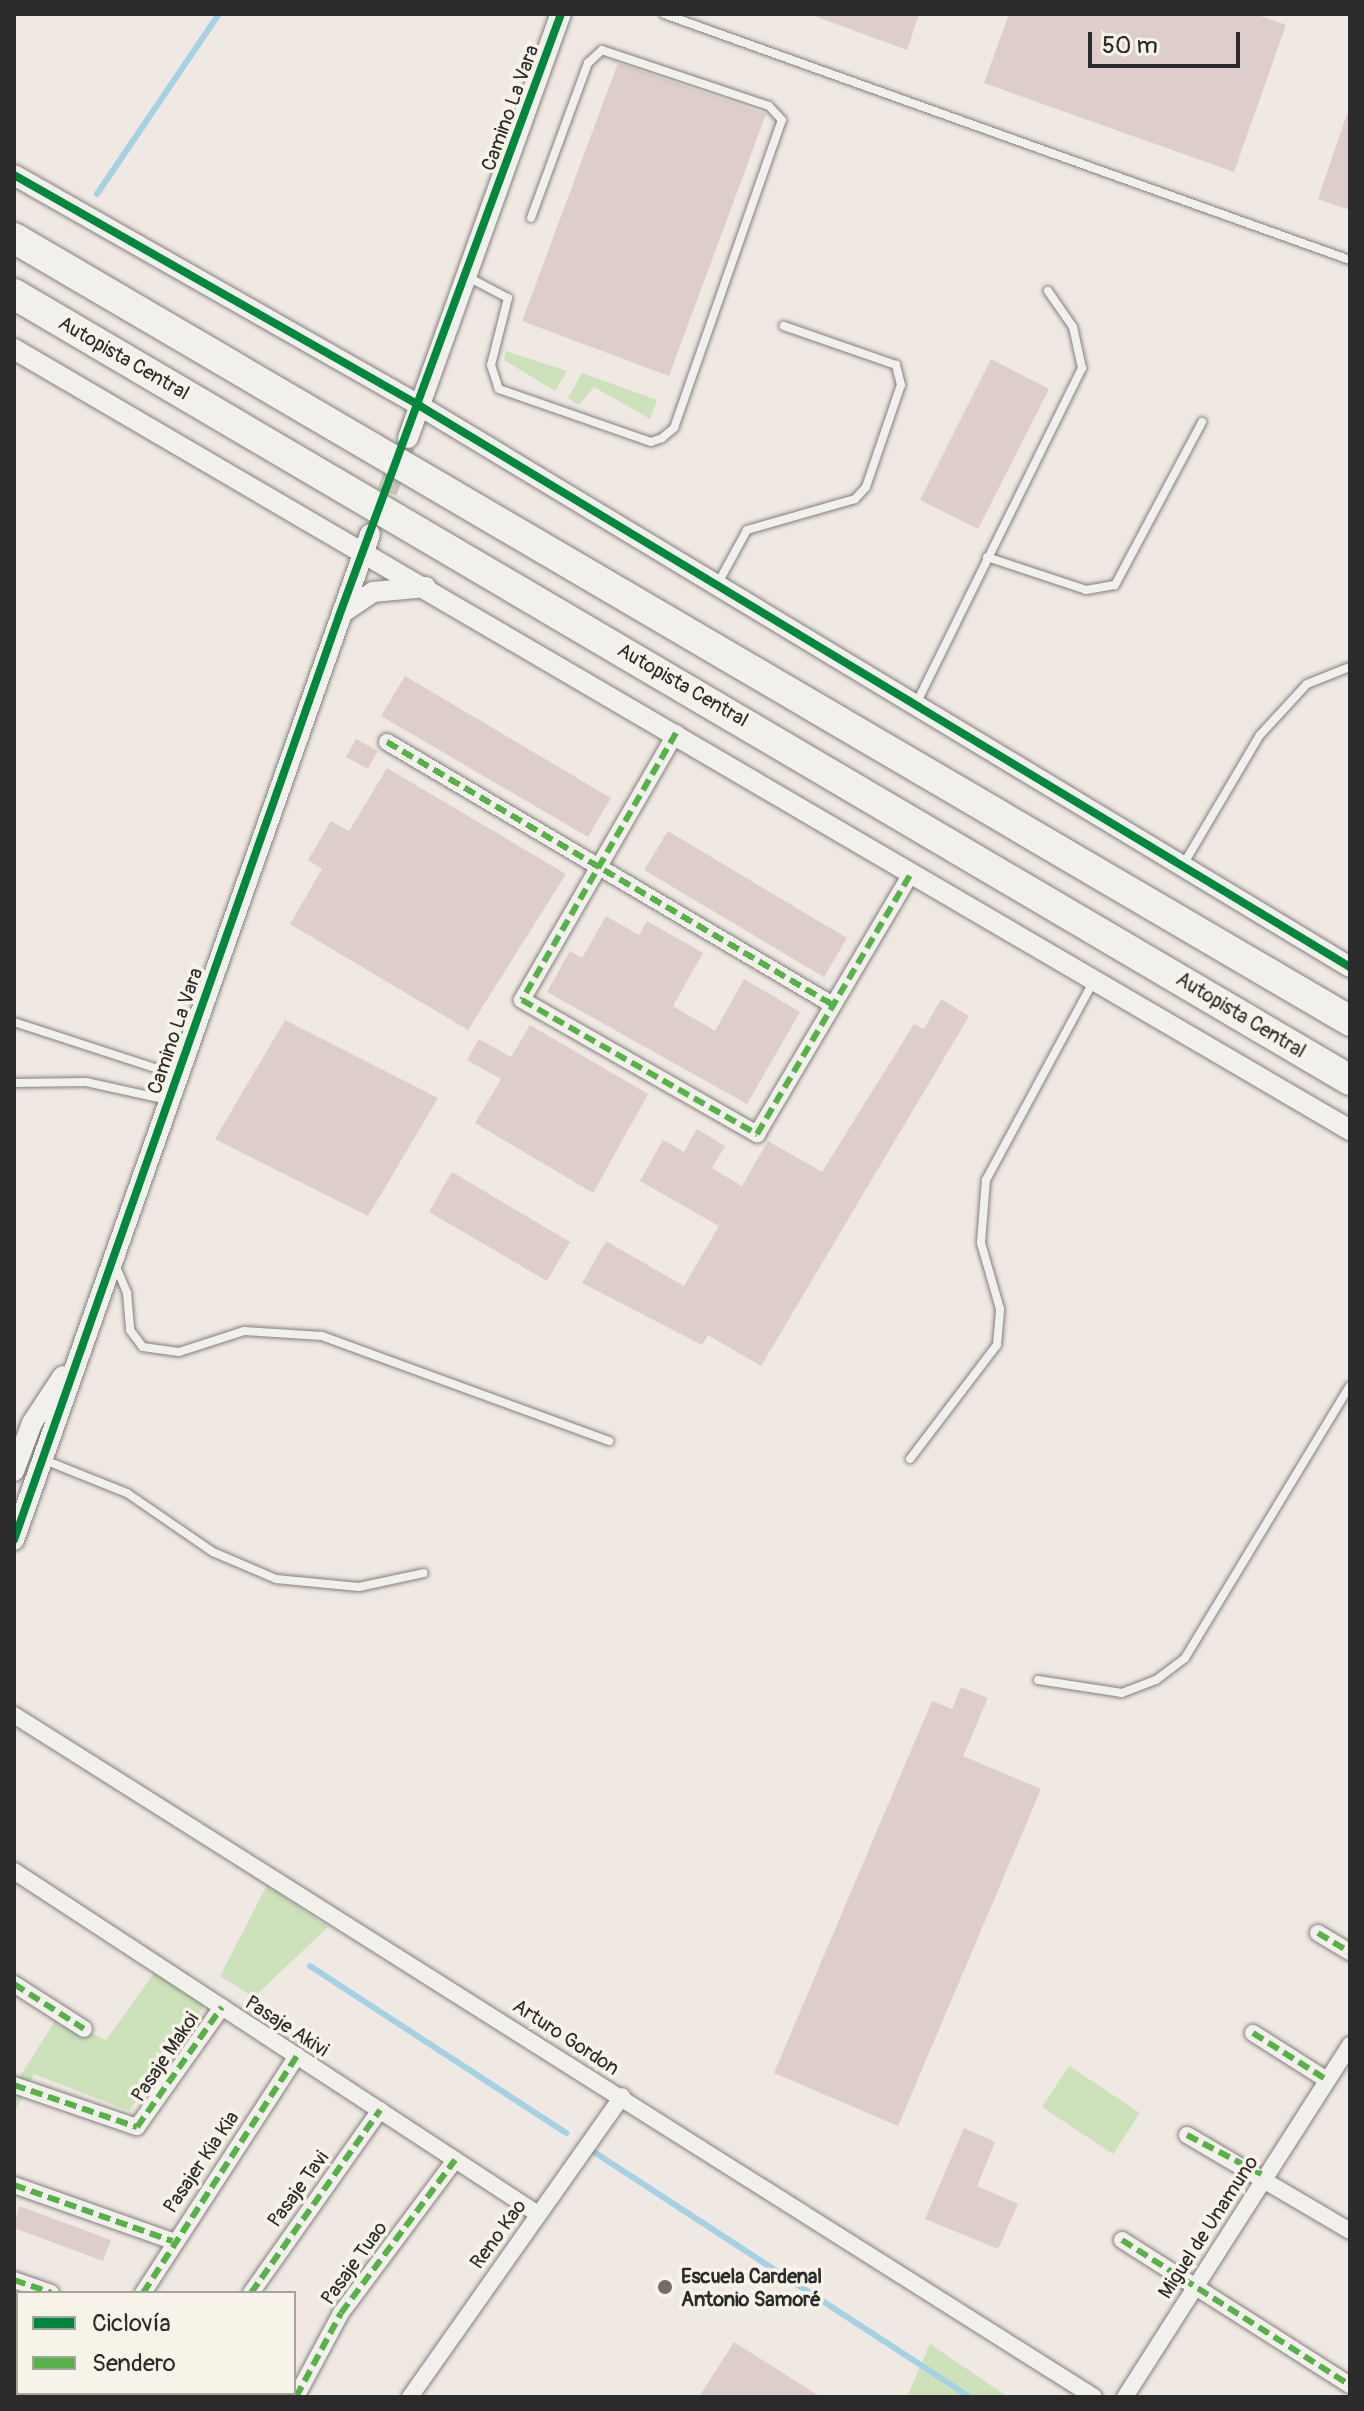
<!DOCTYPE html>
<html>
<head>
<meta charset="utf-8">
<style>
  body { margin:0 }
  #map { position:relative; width:1364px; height:2411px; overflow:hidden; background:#f0e8e3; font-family:Pangolin,sans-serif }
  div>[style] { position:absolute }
  .green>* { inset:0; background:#cde1ba }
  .stream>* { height:6px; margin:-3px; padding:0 3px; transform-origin:3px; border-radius:3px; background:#a4d1e4 }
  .building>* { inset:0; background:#ddcecb }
  .tertiary-tunnel>* { height:20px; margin-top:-10px; transform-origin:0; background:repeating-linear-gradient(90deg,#c9c2be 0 20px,transparent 0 30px) }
  .roads { filter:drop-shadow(0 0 2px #84807e) drop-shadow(0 0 2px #84807e) }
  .service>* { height:8px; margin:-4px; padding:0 4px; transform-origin:4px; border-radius:4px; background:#f2f0ec }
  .minor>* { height:16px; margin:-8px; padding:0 8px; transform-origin:8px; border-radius:8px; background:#f2f0ec }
  .tertiary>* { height:20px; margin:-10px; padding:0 10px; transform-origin:10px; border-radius:10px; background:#f2f0ec }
  .motorway>* { height:30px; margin:-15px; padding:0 15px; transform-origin:15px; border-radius:15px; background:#f2f0ec }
  .quiet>* { height:6px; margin-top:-3px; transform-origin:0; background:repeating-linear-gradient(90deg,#56b246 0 12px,transparent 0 18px) }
  .cycleway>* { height:8px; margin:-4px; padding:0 4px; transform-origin:4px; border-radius:4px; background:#00873e }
  .dots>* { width:22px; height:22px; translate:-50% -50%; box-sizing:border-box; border:4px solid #f7f3e8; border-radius:50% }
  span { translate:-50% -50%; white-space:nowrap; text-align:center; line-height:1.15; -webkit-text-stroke:7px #f7f3e8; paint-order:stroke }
  .street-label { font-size:20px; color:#2b2b2b }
  .poi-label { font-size:20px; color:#2b2b2b; font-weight:700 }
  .left { translate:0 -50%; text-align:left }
  .frame { position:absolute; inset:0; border:16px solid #2b2b2b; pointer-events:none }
  .legend { position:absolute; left:16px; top:2291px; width:280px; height:104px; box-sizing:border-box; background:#f7f3e8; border:2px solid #a5a39c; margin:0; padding:10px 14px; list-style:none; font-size:24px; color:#2b2b2b }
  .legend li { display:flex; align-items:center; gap:16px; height:40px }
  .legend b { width:40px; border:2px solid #a5a39c }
  .scale { position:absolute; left:1088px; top:32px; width:152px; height:36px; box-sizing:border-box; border:4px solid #2b2b2b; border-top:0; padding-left:10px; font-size:24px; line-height:28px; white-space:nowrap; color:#2b2b2b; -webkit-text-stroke:6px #f7f3e8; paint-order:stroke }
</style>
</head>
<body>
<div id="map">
  <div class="green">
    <i style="clip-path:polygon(506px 351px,567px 371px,555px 391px,504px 360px)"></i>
    <i style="clip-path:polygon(582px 373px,657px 400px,650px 419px,594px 387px,579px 405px,568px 398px)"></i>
    <i style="clip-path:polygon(267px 1885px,328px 1927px,254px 1997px,220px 1976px)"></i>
    <i style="clip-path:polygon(154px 1973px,207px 2002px,129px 2111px,34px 2074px,14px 2113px,14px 2086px,58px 2016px,106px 2040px)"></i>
    <i style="clip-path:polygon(1069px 2066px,1140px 2113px,1113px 2154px,1042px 2107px)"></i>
    <i style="clip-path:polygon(930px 2344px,1008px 2397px,907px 2397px)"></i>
  </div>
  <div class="stream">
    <i style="left:97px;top:194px;width:217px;rotate:-55.9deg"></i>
    <i style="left:310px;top:1966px;width:306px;rotate:33.1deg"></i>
    <i style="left:594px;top:2152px;width:449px;rotate:33.1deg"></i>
  </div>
  <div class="building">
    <i style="clip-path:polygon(809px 14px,919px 14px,907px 50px)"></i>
    <i style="clip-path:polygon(1009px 14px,1255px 14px,1286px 25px,1234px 172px,984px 83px)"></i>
    <i style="clip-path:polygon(618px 63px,766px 114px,669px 376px,522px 321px)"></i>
    <i style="clip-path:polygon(1347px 114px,1350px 114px,1350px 210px,1318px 199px)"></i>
    <i style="clip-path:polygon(991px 359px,1049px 389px,978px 529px,920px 500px)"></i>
    <i style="clip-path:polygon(405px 676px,611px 798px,588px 837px,381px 716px)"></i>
    <i style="clip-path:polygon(356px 739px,378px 751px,368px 769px,346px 757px)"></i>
    <i style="clip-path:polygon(387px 768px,566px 874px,468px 1030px,290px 924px,322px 869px,308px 860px,331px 821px,349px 831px)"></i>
    <i style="clip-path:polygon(668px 831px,847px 938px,824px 977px,644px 870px)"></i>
    <i style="clip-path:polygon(606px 916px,639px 935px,647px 921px,703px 953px,673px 1006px,715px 1031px,744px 979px,800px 1012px,747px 1104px,547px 992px,570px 951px,582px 958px)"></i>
    <i style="clip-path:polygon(941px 999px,969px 1016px,761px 1366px,708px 1335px,702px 1345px,582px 1283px,606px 1241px,684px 1286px,719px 1226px,640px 1181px,663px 1140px,684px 1152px,697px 1129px,725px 1146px,712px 1168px,742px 1186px,768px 1141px,822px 1172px,914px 1024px,924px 1029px)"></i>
    <i style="clip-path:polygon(285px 1020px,438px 1098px,368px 1216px,215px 1139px)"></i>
    <i style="clip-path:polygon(530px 1025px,648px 1094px,593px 1193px,475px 1123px,501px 1079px,467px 1060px,479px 1039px,511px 1057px)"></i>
    <i style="clip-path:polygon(452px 1172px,570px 1242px,547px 1281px,429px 1212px)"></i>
    <i style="clip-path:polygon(961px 1687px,988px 1698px,963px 1756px,1041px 1789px,898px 2126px,774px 2073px,932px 1701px,952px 1709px)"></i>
    <i style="clip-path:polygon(964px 2128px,995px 2142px,977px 2186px,1018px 2204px,998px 2249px,925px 2219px)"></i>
    <i style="clip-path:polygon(19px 2206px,111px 2240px,103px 2261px,14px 2228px)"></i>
    <i style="clip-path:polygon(734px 2342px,821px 2397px,699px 2397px)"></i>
  </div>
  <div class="tertiary-tunnel">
    <i style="left:376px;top:520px;width:88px;rotate:-68.7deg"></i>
  </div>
  <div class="roads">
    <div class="service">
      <i style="left:664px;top:14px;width:729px;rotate:19.73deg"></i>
      <i style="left:468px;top:277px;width:45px;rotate:27.7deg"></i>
      <i style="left:508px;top:298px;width:69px;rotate:104.2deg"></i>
      <i style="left:491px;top:365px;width:25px;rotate:72deg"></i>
      <i style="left:499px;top:389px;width:161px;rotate:19.2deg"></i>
      <i style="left:651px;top:442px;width:12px;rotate:-20deg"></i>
      <i style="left:662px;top:438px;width:16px;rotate:-40deg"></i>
      <i style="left:674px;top:428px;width:326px;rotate:-70.7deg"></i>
      <i style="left:782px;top:120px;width:19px;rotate:-133deg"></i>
      <i style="left:769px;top:106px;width:176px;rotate:-161.5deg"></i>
      <i style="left:602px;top:50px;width:19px;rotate:137deg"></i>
      <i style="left:588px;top:63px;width:165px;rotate:110.2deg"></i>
      <i style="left:987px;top:557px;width:104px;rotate:18.4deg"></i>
      <i style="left:1086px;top:590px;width:29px;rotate:-10deg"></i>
      <i style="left:1115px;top:585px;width:185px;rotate:-61.9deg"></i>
      <i style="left:718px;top:583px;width:60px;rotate:-61.3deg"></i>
      <i style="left:747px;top:530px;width:112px;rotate:-16deg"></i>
      <i style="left:855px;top:499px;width:16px;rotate:-47deg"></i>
      <i style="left:866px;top:487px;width:108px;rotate:-71.1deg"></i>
      <i style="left:901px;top:385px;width:21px;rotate:-104deg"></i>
      <i style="left:896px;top:365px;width:119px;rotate:-160.8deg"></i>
      <i style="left:916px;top:704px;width:375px;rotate:-63.7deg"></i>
      <i style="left:1082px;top:368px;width:42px;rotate:-102.4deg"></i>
      <i style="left:1073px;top:327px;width:44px;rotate:-124.8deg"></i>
      <i style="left:1183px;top:865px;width:151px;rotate:-59.4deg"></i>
      <i style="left:1260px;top:735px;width:69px;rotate:-47.3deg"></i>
      <i style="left:1307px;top:684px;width:46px;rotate:-21.6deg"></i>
      <i style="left:14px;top:1022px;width:170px;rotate:18.1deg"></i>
      <i style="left:14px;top:1083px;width:72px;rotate:-0.8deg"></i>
      <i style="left:86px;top:1082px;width:83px;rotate:12.5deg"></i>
      <i style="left:114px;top:1262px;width:34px;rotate:67deg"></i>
      <i style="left:127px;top:1293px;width:37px;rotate:85deg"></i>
      <i style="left:130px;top:1330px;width:21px;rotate:53deg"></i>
      <i style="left:143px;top:1347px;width:36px;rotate:8deg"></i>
      <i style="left:179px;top:1352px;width:68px;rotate:-17.9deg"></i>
      <i style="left:244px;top:1331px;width:78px;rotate:3.7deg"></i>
      <i style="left:322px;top:1336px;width:306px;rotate:20.1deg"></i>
      <i style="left:42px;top:1459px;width:92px;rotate:21.8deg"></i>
      <i style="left:127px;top:1493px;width:104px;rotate:34.5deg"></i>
      <i style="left:213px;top:1552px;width:69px;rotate:23.2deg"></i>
      <i style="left:276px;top:1579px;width:83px;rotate:5.5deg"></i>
      <i style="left:359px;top:1587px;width:66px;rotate:-12.2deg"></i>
      <i style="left:910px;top:1459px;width:143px;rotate:-52.7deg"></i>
      <i style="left:997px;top:1345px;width:36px;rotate:-85deg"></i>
      <i style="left:1000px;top:1309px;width:69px;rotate:-106.1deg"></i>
      <i style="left:981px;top:1243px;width:63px;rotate:-85.5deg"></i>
      <i style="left:986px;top:1180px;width:227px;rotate:-61.6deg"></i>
      <i style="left:1038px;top:1680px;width:85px;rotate:8.8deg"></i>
      <i style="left:1122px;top:1693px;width:36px;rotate:-21deg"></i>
      <i style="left:1156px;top:1680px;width:36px;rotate:-37deg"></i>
      <i style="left:1185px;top:1658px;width:318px;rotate:-58.8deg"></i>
    </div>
    <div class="minor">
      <i style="left:676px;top:733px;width:308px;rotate:120deg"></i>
      <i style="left:522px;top:1000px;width:271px;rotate:29.7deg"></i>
      <i style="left:757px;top:1134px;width:304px;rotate:-59.4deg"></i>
      <i style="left:387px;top:742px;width:518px;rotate:30.53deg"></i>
      <i style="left:14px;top:1715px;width:1277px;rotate:32.27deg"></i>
      <i style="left:14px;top:1871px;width:626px;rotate:33.21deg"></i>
      <i style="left:1318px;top:1933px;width:37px;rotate:31deg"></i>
      <i style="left:14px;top:1984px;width:83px;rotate:32.7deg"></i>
      <i style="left:1253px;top:2033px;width:88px;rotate:32.4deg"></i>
      <i style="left:14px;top:2085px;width:130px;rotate:18.9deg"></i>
      <i style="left:137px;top:2127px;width:147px;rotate:-54.7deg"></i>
      <i style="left:1187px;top:2135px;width:189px;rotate:30.5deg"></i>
      <i style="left:14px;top:2185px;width:168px;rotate:19.5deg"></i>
      <i style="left:1122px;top:2240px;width:270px;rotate:32.5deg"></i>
      <i style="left:14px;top:2280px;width:39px;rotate:19deg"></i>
      <i style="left:143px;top:2293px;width:283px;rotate:-57deg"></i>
      <i style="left:251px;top:2293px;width:224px;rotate:-54.8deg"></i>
      <i style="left:14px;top:2384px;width:4px;rotate:14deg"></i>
      <i style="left:40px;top:2393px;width:13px;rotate:18deg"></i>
      <i style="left:87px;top:2397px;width:4px;rotate:-63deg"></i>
      <i style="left:194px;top:2397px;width:4px;rotate:-63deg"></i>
      <i style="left:296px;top:2397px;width:95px;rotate:-61.8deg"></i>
      <i style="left:341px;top:2313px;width:191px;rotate:-53.3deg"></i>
      <i style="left:410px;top:2397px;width:368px;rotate:-54.8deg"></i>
      <i style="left:1125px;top:2397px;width:418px;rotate:-57.4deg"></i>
    </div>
    <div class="tertiary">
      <i style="left:14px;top:175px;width:467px;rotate:29.6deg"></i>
      <i style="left:420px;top:406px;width:1086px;rotate:31.1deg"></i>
      <i style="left:14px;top:349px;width:1548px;rotate:30.31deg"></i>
      <i style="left:408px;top:438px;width:451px;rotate:-70.2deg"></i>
      <i style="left:342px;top:613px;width:37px;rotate:-34deg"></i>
      <i style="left:373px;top:592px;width:53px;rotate:-5.4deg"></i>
      <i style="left:14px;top:1471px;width:51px;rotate:-69.4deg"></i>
      <i style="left:32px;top:1423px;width:56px;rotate:-56.6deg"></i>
      <i style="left:14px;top:1540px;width:1067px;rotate:-70.51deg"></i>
    </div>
    <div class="motorway">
      <i style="left:14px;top:238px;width:1549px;rotate:30.37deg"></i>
      <i style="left:14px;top:294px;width:1550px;rotate:30.47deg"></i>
    </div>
  </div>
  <div class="quiet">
    <i style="left:676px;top:733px;width:308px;rotate:120deg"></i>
    <i style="left:522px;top:1000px;width:271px;rotate:29.7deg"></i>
    <i style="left:757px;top:1134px;width:304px;rotate:-59.4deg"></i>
    <i style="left:387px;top:742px;width:518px;rotate:30.53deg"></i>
    <i style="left:1318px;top:1933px;width:37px;rotate:31deg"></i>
    <i style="left:14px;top:1984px;width:83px;rotate:32.7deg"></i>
    <i style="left:1253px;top:2033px;width:88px;rotate:32.4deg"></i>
    <i style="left:14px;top:2085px;width:130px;rotate:18.9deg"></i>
    <i style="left:137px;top:2127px;width:147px;rotate:-54.7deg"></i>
    <i style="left:1187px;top:2135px;width:88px;rotate:27.7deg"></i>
    <i style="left:14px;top:2185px;width:168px;rotate:19.5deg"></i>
    <i style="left:1122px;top:2240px;width:270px;rotate:32.5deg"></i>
    <i style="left:14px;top:2280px;width:39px;rotate:19deg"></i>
    <i style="left:143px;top:2293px;width:283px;rotate:-57deg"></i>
    <i style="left:251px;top:2293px;width:224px;rotate:-54.8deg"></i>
    <i style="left:87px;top:2397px;width:4px;rotate:-63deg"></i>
    <i style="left:194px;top:2397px;width:4px;rotate:-63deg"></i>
    <i style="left:296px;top:2397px;width:95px;rotate:-61.8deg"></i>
    <i style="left:341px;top:2313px;width:191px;rotate:-53.3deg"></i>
  </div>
  <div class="cycleway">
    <i style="left:14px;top:175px;width:467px;rotate:29.6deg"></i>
    <i style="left:420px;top:406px;width:1086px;rotate:31.1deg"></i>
    <i style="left:14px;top:1540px;width:979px;rotate:-70.62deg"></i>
    <i style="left:339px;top:616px;width:642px;rotate:-69.76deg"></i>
  </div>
  <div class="dots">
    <i style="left:665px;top:2287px;background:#706d6b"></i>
  </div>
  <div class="street-label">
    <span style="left:510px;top:108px;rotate:-70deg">Camino La Vara</span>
    <span style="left:124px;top:358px;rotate:30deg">Autopista Central</span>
    <span style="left:683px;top:685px;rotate:30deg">Autopista Central</span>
    <span style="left:1241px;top:1015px;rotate:31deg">Autopista Central</span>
    <span style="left:175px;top:1031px;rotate:-71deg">Camino La Vara</span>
    <span style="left:287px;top:2026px;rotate:33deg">Pasaje Akivi</span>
    <span style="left:566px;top:2037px;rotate:33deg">Arturo Gordon</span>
    <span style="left:165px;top:2057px;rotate:-56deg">Pasaje Makoi</span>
    <span style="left:201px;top:2162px;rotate:-56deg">Pasajer Kia Kia</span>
    <span style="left:298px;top:2189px;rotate:-54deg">Pasaje Tavi</span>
    <span style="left:1208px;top:2227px;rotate:-57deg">Miguel de Unamuno</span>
    <span style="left:498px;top:2234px;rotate:-54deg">Reno Kao</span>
    <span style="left:354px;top:2263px;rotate:-54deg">Pasaje Tuao</span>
  </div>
  <div class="poi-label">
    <span class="left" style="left:681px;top:2288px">Escuela Cardenal<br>Antonio Samoré</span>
  </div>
  <div class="frame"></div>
  <ul class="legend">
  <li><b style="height:10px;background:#00873e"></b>Ciclovía</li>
  <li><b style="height:10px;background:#56b246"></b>Sendero</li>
  </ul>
  <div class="scale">50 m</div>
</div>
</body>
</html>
